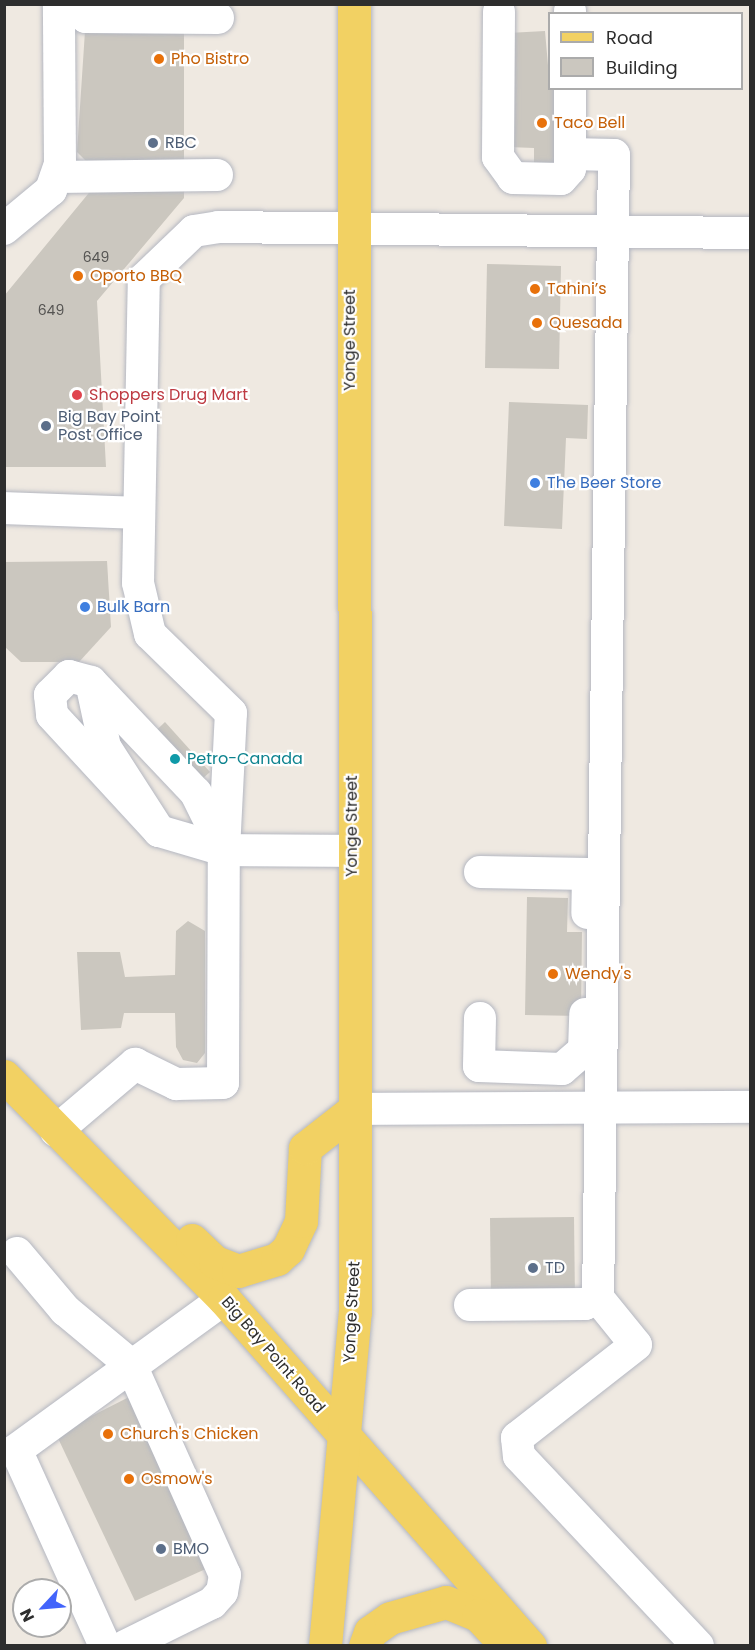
<!DOCTYPE html>
<html>
<head>
<meta charset="utf-8">
<style>
  body { margin:0 }
  #map { position:relative; width:755px; height:1650px; overflow:hidden; background:#efe9e1; font-family:Poppins,sans-serif }
  div>[style] { position:absolute }
  .building>* { inset:0; background:#cbc7bf }
  .roads { filter:drop-shadow(0 0 2px #b4b7c1) drop-shadow(0 0 2px #b4b7c1) }
  .minor>* { height:32px; margin:-16px; padding:0 16px; transform-origin:16px; border-radius:16px; background:#fff }
  .major>* { height:33px; margin:-16.5px; padding:0 16.5px; transform-origin:16.5px; border-radius:16.5px; background:#f2d163 }
  .dots>* { width:16px; height:16px; translate:-50% -50%; box-sizing:border-box; border:3px solid #fff; border-radius:50% }
  span { translate:-50% -50%; white-space:nowrap; text-align:center; line-height:1.15; -webkit-text-stroke:4.5px #fff; paint-order:stroke }
  .number-label { font-size:14px; color:#555452 }
  .number-label span { -webkit-text-stroke-width:0 }
  .food-label { font-size:16px; color:#c56008 }
  .left { translate:0 -50%; text-align:left }
  .service-label { font-size:16px; color:#4e5e75 }
  .street-label { font-size:16px; color:#2e2e2e }
  .health-label { font-size:16px; color:#be3a42 }
  .shop-label { font-size:16px; color:#366cbe }
  .culture-label { font-size:16px; color:#0d838f }
  .frame { position:absolute; inset:0; border:6px solid #2e2e2e; pointer-events:none }
  .legend { position:absolute; left:548px; top:12px; width:195px; height:78px; box-sizing:border-box; background:#fff; border:2px solid #ababab; margin:0; padding:8px 10px; list-style:none; font-size:18px; color:#2e2e2e }
  .legend li { display:flex; align-items:center; gap:12px; height:30px }
  .legend b { width:30px; border:2px solid #ababab }
  .north { position:absolute; left:12px; top:1578px; width:60px; height:60px; box-sizing:border-box; background:#fff; border:2px solid #ababab; border-radius:50%; rotate:244deg; font-size:16px; font-weight:700; line-height:24px; text-align:center; color:#2e2e2e }
  .north::after { content:''; display:block; margin:auto; width:21px; height:27px; background:#4264fb; clip-path:polygon(50% 0,100% 100%,50% 72%,0 100%) }
</style>
</head>
<body>
<div id="map">
  <div class="building">
    <i style="clip-path:polygon(184px 28px,184px 198px,97px 301px,106px 467px,4px 467px,4px 296px,102px 177px,77px 152px,85px 31px)"></i>
    <i style="clip-path:polygon(545px 31px,550px 88px,559px 88px,561px 165px,534px 165px,534px 148px,508px 147px,507px 33px)"></i>
    <i style="clip-path:polygon(487px 264px,561px 266px,559px 369px,485px 368px)"></i>
    <i style="clip-path:polygon(509px 402px,588px 405px,587px 439px,566px 438px,562px 529px,504px 526px)"></i>
    <i style="clip-path:polygon(107px 561px,111px 627px,79px 662px,21px 662px,4px 646px,4px 562px)"></i>
    <i style="clip-path:polygon(165px 722px,210px 772px,184px 795px,140px 746px)"></i>
    <i style="clip-path:polygon(527px 897px,568px 898px,567px 932px,582px 932px,581px 1016px,525px 1015px)"></i>
    <i style="clip-path:polygon(188px 921px,205px 931px,205px 1053px,197px 1063px,183px 1060px,176px 1047px,175px 1013px,124px 1013px,121px 1028px,81px 1030px,77px 952px,120px 952px,125px 977px,175px 975px,176px 931px)"></i>
    <i style="clip-path:polygon(574px 1217px,575px 1300px,491px 1302px,490px 1218px)"></i>
    <i style="clip-path:polygon(133px 1395px,210px 1567px,135px 1601px,56px 1434px)"></i>
  </div>
  <div class="roads">
    <div class="minor">
      <i style="left:72px;top:4px;width:19px;rotate:43deg"></i>
      <i style="left:86px;top:17px;width:132px;rotate:0.4deg"></i>
      <i style="left:570px;top:11px;width:3px;rotate:90deg"></i>
      <i style="left:499px;top:12px;width:145px;rotate:90.4deg"></i>
      <i style="left:498px;top:157px;width:26px;rotate:54deg"></i>
      <i style="left:513px;top:178px;width:48px;rotate:1.2deg"></i>
      <i style="left:561px;top:179px;width:13px;rotate:-48deg"></i>
      <i style="left:570px;top:169px;width:81px;rotate:-90deg"></i>
      <i style="left:570px;top:154px;width:44px;rotate:1.3deg"></i>
      <i style="left:614px;top:155px;width:1143px;rotate:90.8deg"></i>
      <i style="left:598px;top:1298px;width:60px;rotate:51deg"></i>
      <i style="left:636px;top:1345px;width:151px;rotate:142deg"></i>
      <i style="left:517px;top:1438px;width:18px;rotate:84deg"></i>
      <i style="left:519px;top:1456px;width:261px;rotate:46.7deg"></i>
      <i style="left:56px;top:177px;width:161px;rotate:-0.7deg"></i>
      <i style="left:4px;top:229px;width:61px;rotate:-39.7deg"></i>
      <i style="left:51px;top:190px;width:28px;rotate:-71deg"></i>
      <i style="left:60px;top:164px;width:160px;rotate:-90.4deg"></i>
      <i style="left:4px;top:508px;width:135px;rotate:2.1deg"></i>
      <i style="left:159px;top:831px;width:100px;rotate:-122.7deg"></i>
      <i style="left:105px;top:747px;width:66px;rotate:-102.2deg"></i>
      <i style="left:91px;top:682px;width:23px;rotate:-165deg"></i>
      <i style="left:69px;top:676px;width:27px;rotate:135deg"></i>
      <i style="left:50px;top:695px;width:20px;rotate:84deg"></i>
      <i style="left:52px;top:715px;width:158px;rotate:47.3deg"></i>
      <i style="left:159px;top:831px;width:68px;rotate:16.3deg"></i>
      <i style="left:353px;top:851px;width:129px;rotate:-179.6deg"></i>
      <i style="left:224px;top:850px;width:137px;rotate:-87.1deg"></i>
      <i style="left:231px;top:713px;width:113px;rotate:-135.7deg"></i>
      <i style="left:150px;top:634px;width:52px;rotate:-103.2deg"></i>
      <i style="left:138px;top:583px;width:304px;rotate:-88.9deg"></i>
      <i style="left:144px;top:279px;width:69px;rotate:-43.8deg"></i>
      <i style="left:194px;top:231px;width:24px;rotate:-9deg"></i>
      <i style="left:218px;top:227px;width:532px;rotate:0.65deg"></i>
      <i style="left:480px;top:872px;width:108px;rotate:1.1deg"></i>
      <i style="left:588px;top:874px;width:39px;rotate:91deg"></i>
      <i style="left:480px;top:1018px;width:48px;rotate:91.2deg"></i>
      <i style="left:479px;top:1066px;width:83px;rotate:2.1deg"></i>
      <i style="left:562px;top:1069px;width:29px;rotate:-41deg"></i>
      <i style="left:584px;top:1050px;width:36px;rotate:-88deg"></i>
      <i style="left:355px;top:1109px;width:395px;rotate:-0.3deg"></i>
      <i style="left:56px;top:1131px;width:104px;rotate:-40.3deg"></i>
      <i style="left:135px;top:1064px;width:46px;rotate:26deg"></i>
      <i style="left:176px;top:1084px;width:47px;rotate:-1.2deg"></i>
      <i style="left:223px;top:1083px;width:233px;rotate:-89.8deg"></i>
      <i style="left:224px;top:850px;width:64px;rotate:-116.2deg"></i>
      <i style="left:196px;top:793px;width:153px;rotate:-133.4deg"></i>
      <i style="left:17px;top:1253px;width:75px;rotate:49.9deg"></i>
      <i style="left:65px;top:1310px;width:86px;rotate:39.8deg"></i>
      <i style="left:131px;top:1365px;width:230px;rotate:65.9deg"></i>
      <i style="left:225px;top:1575px;width:17px;rotate:100deg"></i>
      <i style="left:222px;top:1592px;width:15px;rotate:132deg"></i>
      <i style="left:212px;top:1603px;width:97px;rotate:153.7deg"></i>
      <i style="left:470px;top:1305px;width:115px;rotate:-0.5deg"></i>
      <i style="left:585px;top:1304px;width:14px;rotate:-25deg"></i>
      <i style="left:105px;top:1646px;width:215px;rotate:-114.4deg"></i>
      <i style="left:16px;top:1450px;width:257px;rotate:-36deg"></i>
    </div>
    <div class="major">
      <i style="left:4px;top:1076px;width:313px;rotate:45.4deg"></i>
      <i style="left:224px;top:1299px;width:463px;rotate:48.6deg"></i>
      <i style="left:192px;top:1240px;width:32px;rotate:44deg"></i>
      <i style="left:215px;top:1262px;width:25px;rotate:21deg"></i>
      <i style="left:238px;top:1271px;width:41px;rotate:-17.1deg"></i>
      <i style="left:277px;top:1259px;width:15px;rotate:-42deg"></i>
      <i style="left:288px;top:1249px;width:31px;rotate:-65deg"></i>
      <i style="left:301px;top:1221px;width:73px;rotate:-86.9deg"></i>
      <i style="left:305px;top:1148px;width:63px;rotate:-38deg"></i>
      <i style="left:325px;top:1646px;width:335px;rotate:-84.9deg"></i>
      <i style="left:355px;top:1312px;width:1308px;rotate:-90.04deg"></i>
      <i style="left:365px;top:1646px;width:15px;rotate:-70deg"></i>
      <i style="left:370px;top:1632px;width:24px;rotate:-35deg"></i>
      <i style="left:390px;top:1618px;width:58px;rotate:-15.9deg"></i>
      <i style="left:446px;top:1602px;width:35px;rotate:22deg"></i>
      <i style="left:478px;top:1615px;width:25px;rotate:47deg"></i>
    </div>
  </div>
  <div class="dots">
    <i style="left:159px;top:59px;background:#e8710a"></i>
    <i style="left:542px;top:123px;background:#e8710a"></i>
    <i style="left:153px;top:143px;background:#5c6f8a"></i>
    <i style="left:78px;top:276px;background:#e8710a"></i>
    <i style="left:535px;top:289px;background:#e8710a"></i>
    <i style="left:537px;top:323px;background:#e8710a"></i>
    <i style="left:77px;top:395px;background:#e0444e"></i>
    <i style="left:46px;top:426px;background:#5c6f8a"></i>
    <i style="left:535px;top:483px;background:#3f7fe0"></i>
    <i style="left:85px;top:607px;background:#3f7fe0"></i>
    <i style="left:175px;top:759px;background:#0f9aa8"></i>
    <i style="left:553px;top:974px;background:#e8710a"></i>
    <i style="left:533px;top:1268px;background:#5c6f8a"></i>
    <i style="left:108px;top:1434px;background:#e8710a"></i>
    <i style="left:129px;top:1479px;background:#e8710a"></i>
    <i style="left:161px;top:1549px;background:#5c6f8a"></i>
  </div>
  <div class="number-label">
    <span style="left:96px;top:257px">649</span>
    <span style="left:51px;top:310px">649</span>
  </div>
  <div class="food-label">
    <span class="left" style="left:171px;top:59px">Pho Bistro</span>
    <span class="left" style="left:554px;top:123px">Taco Bell</span>
    <span class="left" style="left:90px;top:276px">Oporto BBQ</span>
    <span class="left" style="left:547px;top:289px">Tahini’s</span>
    <span class="left" style="left:549px;top:323px">Quesada</span>
    <span class="left" style="left:565px;top:974px">Wendy's</span>
    <span class="left" style="left:120px;top:1434px">Church's Chicken</span>
    <span class="left" style="left:141px;top:1479px">Osmow's</span>
  </div>
  <div class="service-label">
    <span class="left" style="left:165px;top:143px">RBC</span>
    <span class="left" style="left:58px;top:426px">Big Bay Point<br>Post Office</span>
    <span class="left" style="left:545px;top:1268px">TD</span>
    <span class="left" style="left:173px;top:1549px">BMO</span>
  </div>
  <div class="street-label">
    <span style="left:350px;top:340px;rotate:-90deg">Yonge Street</span>
    <span style="left:352px;top:826px;rotate:-90deg">Yonge Street</span>
    <span style="left:352px;top:1312px;rotate:-87deg">Yonge Street</span>
    <span style="left:273px;top:1355px;rotate:49deg">Big Bay Point Road</span>
  </div>
  <div class="health-label">
    <span class="left" style="left:89px;top:395px">Shoppers Drug Mart</span>
  </div>
  <div class="shop-label">
    <span class="left" style="left:547px;top:483px">The Beer Store</span>
    <span class="left" style="left:97px;top:607px">Bulk Barn</span>
  </div>
  <div class="culture-label">
    <span class="left" style="left:187px;top:759px">Petro-Canada</span>
  </div>
  <div class="frame"></div>
  <ul class="legend">
  <li><b style="height:8px;background:#f2d163"></b>Road</li>
  <li><b style="height:16px;background:#cbc7bf"></b>Building</li>
  </ul>
  <div class="north">N</div>
</div>
</body>
</html>
